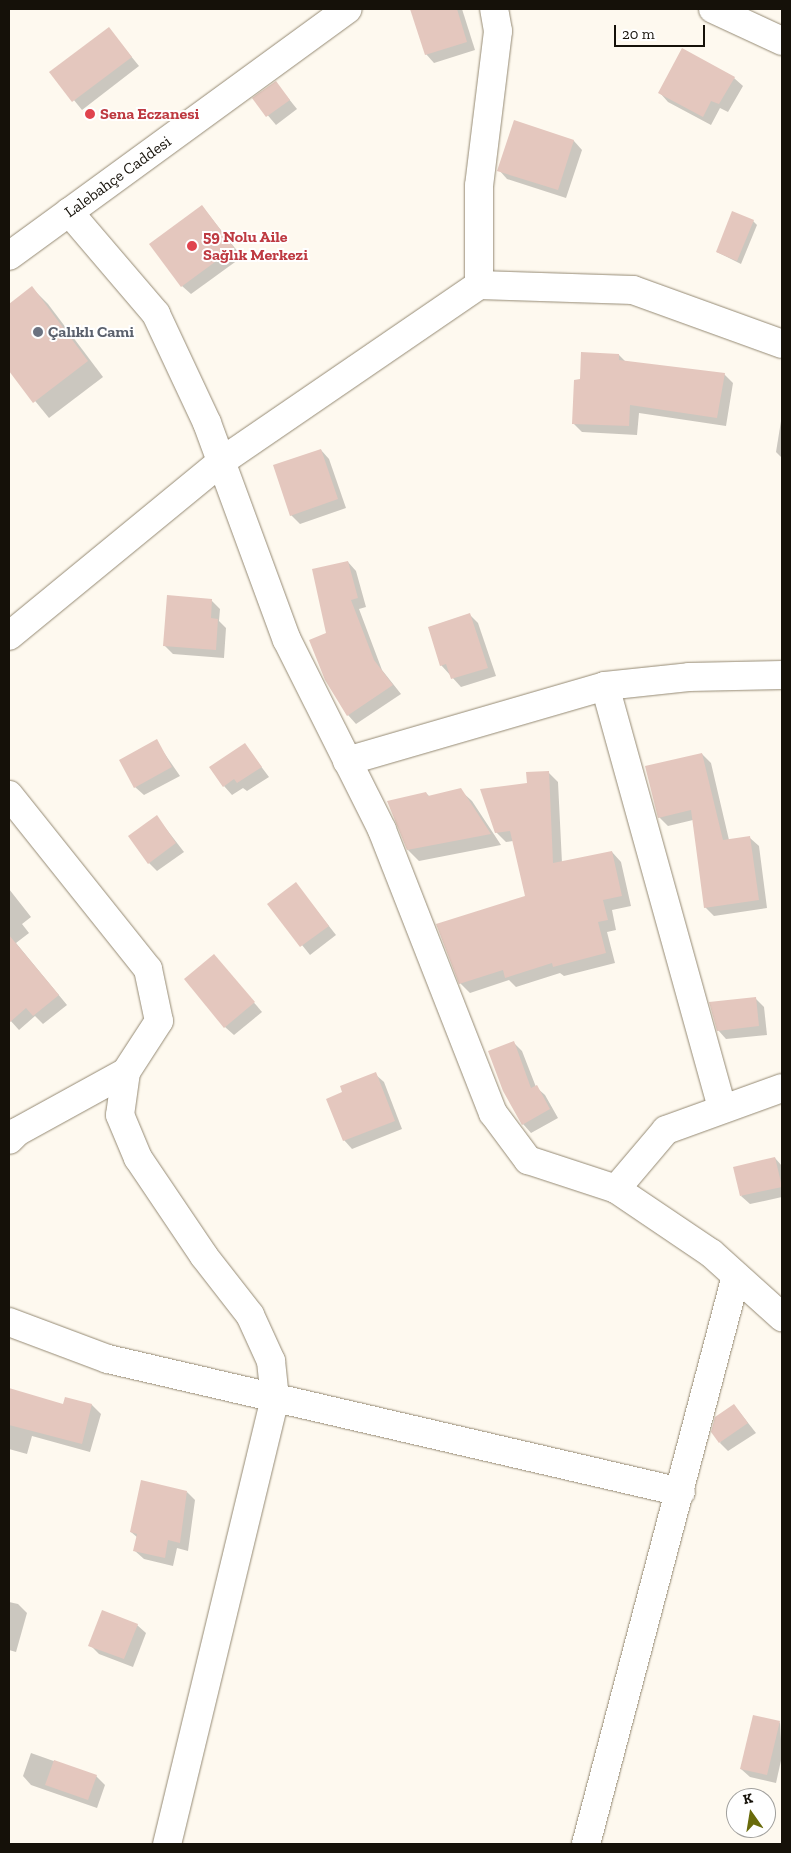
<!DOCTYPE html>
<html>
<head>
<meta charset="utf-8">
<style>
  body { margin:0 }
  #map { position:relative; width:791px; height:1853px; overflow:hidden; background:#fef9ef; font-family:"Zilla Slab",serif }
  div>[style] { position:absolute }
  .shadow>* { inset:0; background:#0003 }
  .building>* { inset:0; background:#e4c7be }
  .roads { filter:drop-shadow(0 0 1px #958a74) drop-shadow(0 0 1px #958a74) }
  .minor>* { height:28px; margin:-14px; padding:0 14px; transform-origin:14px; border-radius:14px; background:#fff }
  .dots>* { width:14px; height:14px; translate:-50% -50%; box-sizing:border-box; border:2px solid #fff; border-radius:50% }
  span { translate:-50% -50%; white-space:nowrap; text-align:center; line-height:1.15; -webkit-text-stroke:4px #fff; paint-order:stroke }
  .health-label { font-size:16px; color:#be3a42; font-weight:700 }
  .left { translate:0 -50%; text-align:left }
  .street-label { font-size:16px; color:#151109 }
  .worship-label { font-size:16px; color:#5b616d; font-weight:700 }
  .frame { position:absolute; inset:0; border:10px solid #151109; pointer-events:none }
  .north { position:absolute; left:726px; top:1788px; width:50px; height:50px; box-sizing:border-box; background:#fff; border:1px solid #a1a09d; border-radius:50%; rotate:347deg; font-size:14px; font-weight:700; line-height:20px; text-align:center; color:#151109 }
  .north::after { content:''; display:block; margin:auto; width:18px; height:22px; background:#696b0b; clip-path:polygon(50% 0,100% 100%,50% 72%,0 100%) }
  .scale { position:absolute; left:614px; top:25px; width:91px; height:22px; box-sizing:border-box; border:2px solid #151109; border-top:0; padding-left:6px; font-size:15px; line-height:18px; white-space:nowrap; color:#151109; -webkit-text-stroke:4px #fff; paint-order:stroke }
</style>
</head>
<body>
<div id="map">
  <div class="shadow">
    <i style="clip-path:polygon(411px 9px,462px 9px,475px 50px,434px 63px,426px 54px)"></i>
    <i style="clip-path:polygon(109px 29px,139px 66px,82px 110px,51px 72px)"></i>
    <i style="clip-path:polygon(734px 78px,743px 86px,728px 112px,720px 108px,711px 125px,668px 102px,660px 93px)"></i>
    <i style="clip-path:polygon(276px 83px,297px 109px,276px 125px,254px 99px)"></i>
    <i style="clip-path:polygon(515px 122px,574px 141px,582px 150px,566px 198px,507px 179px,499px 170px)"></i>
    <i style="clip-path:polygon(202px 206px,242px 257px,191px 294px,182px 286px)"></i>
    <i style="clip-path:polygon(753px 221px,757px 225px,741px 264px,717px 252px)"></i>
    <i style="clip-path:polygon(32px 288px,48px 304px,103px 377px,49px 418px,9px 369px,9px 305px)"></i>
    <i style="clip-path:polygon(619px 355px,626px 362px,724px 374px,733px 383px,726px 426px,639px 413px,637px 435px,582px 432px,573px 423px,581px 381px)"></i>
    <i style="clip-path:polygon(782px 415px,782px 458px,776px 452px)"></i>
    <i style="clip-path:polygon(321px 450px,329px 459px,346px 508px,300px 524px,291px 515px)"></i>
    <i style="clip-path:polygon(348px 562px,356px 571px,366px 607px,359px 609px,382px 670px,401px 694px,356px 724px,348px 715px,328px 634px)"></i>
    <i style="clip-path:polygon(211px 600px,220px 609px,219px 621px,226px 628px,224px 658px,173px 654px,164px 645px)"></i>
    <i style="clip-path:polygon(470px 615px,478px 623px,496px 676px,461px 687px,441px 665px)"></i>
    <i style="clip-path:polygon(156px 741px,180px 776px,144px 795px,135px 787px)"></i>
    <i style="clip-path:polygon(245px 745px,269px 777px,247px 791px,243px 788px,232px 795px,224px 786px)"></i>
    <i style="clip-path:polygon(702px 754px,711px 763px,729px 840px,750px 838px,759px 846px,767px 908px,714px 916px,705px 907px,693px 820px,668px 826px,659px 817px)"></i>
    <i style="clip-path:polygon(548px 772px,558px 782px,562px 863px,612px 852px,621px 862px,631px 906px,612px 910px,616px 930px,607px 932px,615px 963px,564px 976px,560px 973px,516px 987px,509px 980px,470px 993px,460px 983px,526px 896px,513px 841px,506px 842px,496px 832px,528px 784px)"></i>
    <i style="clip-path:polygon(460px 790px,472px 801px,501px 845px,419px 861px,408px 850px,426px 793px,430px 797px)"></i>
    <i style="clip-path:polygon(157px 817px,184px 852px,157px 871px,149px 863px)"></i>
    <i style="clip-path:polygon(296px 884px,336px 935px,310px 955px,269px 904px)"></i>
    <i style="clip-path:polygon(9px 889px,31px 917px,22px 924px,29px 933px,16px 943px,67px 1005px,43px 1024px,35px 1016px,19px 1030px,9px 1019px,9px 985px,15px 979px,9px 971px)"></i>
    <i style="clip-path:polygon(214px 955px,262px 1012px,234px 1035px,225px 1027px)"></i>
    <i style="clip-path:polygon(756px 999px,764px 1007px,767px 1035px,726px 1039px,718px 1030px)"></i>
    <i style="clip-path:polygon(513px 1042px,522px 1051px,536px 1087px,545px 1095px,558px 1118px,531px 1133px,523px 1124px)"></i>
    <i style="clip-path:polygon(375px 1074px,384px 1082px,402px 1129px,352px 1149px,344px 1140px)"></i>
    <i style="clip-path:polygon(775px 1158px,782px 1166px,782px 1197px,750px 1204px,741px 1196px)"></i>
    <i style="clip-path:polygon(9px 1389px,64px 1406px,66px 1398px,92px 1405px,101px 1414px,90px 1452px,32px 1436px,27px 1454px,9px 1449px)"></i>
    <i style="clip-path:polygon(734px 1405px,756px 1433px,728px 1451px,720px 1443px)"></i>
    <i style="clip-path:polygon(187px 1492px,195px 1500px,188px 1551px,177px 1548px,173px 1566px,144px 1559px,135px 1551px,138px 1538px,131px 1532px)"></i>
    <i style="clip-path:polygon(9px 1602px,18px 1604px,27px 1613px,16px 1652px,9px 1650px)"></i>
    <i style="clip-path:polygon(137px 1625px,146px 1633px,133px 1667px,99px 1654px,90px 1645px)"></i>
    <i style="clip-path:polygon(780px 1722px,782px 1756px,776px 1783px,750px 1777px,741px 1769px)"></i>
    <i style="clip-path:polygon(31px 1753px,96px 1776px,105px 1785px,97px 1808px,31px 1785px,23px 1776px)"></i>
  </div>
  <div class="building">
    <i style="clip-path:polygon(410px 9px,457px 9px,467px 42px,425px 55px)"></i>
    <i style="clip-path:polygon(109px 27px,132px 57px,72px 102px,49px 72px)"></i>
    <i style="clip-path:polygon(682px 48px,735px 77px,719px 104px,711px 101px,703px 117px,658px 93px)"></i>
    <i style="clip-path:polygon(276px 81px,290px 100px,266px 117px,252px 98px)"></i>
    <i style="clip-path:polygon(514px 120px,574px 140px,558px 190px,497px 171px)"></i>
    <i style="clip-path:polygon(202px 205px,234px 248px,181px 287px,149px 244px)"></i>
    <i style="clip-path:polygon(732px 211px,754px 220px,737px 261px,716px 252px)"></i>
    <i style="clip-path:polygon(32px 286px,88px 361px,33px 403px,9px 371px,9px 304px)"></i>
    <i style="clip-path:polygon(581px 352px,619px 354px,619px 360px,725px 373px,717px 418px,630px 405px,629px 426px,572px 424px,574px 380px,580px 379px)"></i>
    <i style="clip-path:polygon(321px 449px,338px 499px,290px 516px,273px 465px)"></i>
    <i style="clip-path:polygon(348px 561px,358px 598px,351px 600px,374px 660px,393px 685px,347px 716px,325px 680px,309px 640px,326px 633px,312px 569px)"></i>
    <i style="clip-path:polygon(167px 595px,212px 599px,211px 618px,218px 619px,216px 650px,163px 646px)"></i>
    <i style="clip-path:polygon(470px 613px,488px 668px,451px 679px,446px 664px,440px 666px,428px 627px)"></i>
    <i style="clip-path:polygon(157px 739px,172px 767px,134px 788px,119px 760px)"></i>
    <i style="clip-path:polygon(245px 743px,262px 767px,237px 783px,234px 779px,223px 787px,209px 767px)"></i>
    <i style="clip-path:polygon(702px 753px,723px 840px,750px 836px,759px 900px,704px 908px,691px 810px,658px 818px,645px 766px)"></i>
    <i style="clip-path:polygon(549px 771px,553px 863px,612px 851px,622px 896px,603px 900px,608px 920px,598px 922px,606px 953px,553px 967px,552px 963px,505px 978px,503px 970px,459px 984px,436px 924px,525px 896px,510px 831px,495px 833px,480px 789px,527px 783px,526px 772px)"></i>
    <i style="clip-path:polygon(461px 788px,491px 834px,407px 850px,387px 801px,426px 792px,428px 796px)"></i>
    <i style="clip-path:polygon(157px 815px,176px 843px,148px 864px,128px 836px)"></i>
    <i style="clip-path:polygon(296px 882px,329px 926px,300px 947px,267px 904px)"></i>
    <i style="clip-path:polygon(9px 935px,59px 995px,33px 1016px,26px 1008px,9px 1023px)"></i>
    <i style="clip-path:polygon(214px 954px,255px 1002px,224px 1028px,184px 979px)"></i>
    <i style="clip-path:polygon(756px 997px,759px 1026px,717px 1031px,709px 1002px)"></i>
    <i style="clip-path:polygon(514px 1041px,531px 1088px,537px 1085px,550px 1109px,522px 1125px,503px 1091px,488px 1051px)"></i>
    <i style="clip-path:polygon(376px 1072px,395px 1121px,343px 1141px,326px 1099px,342px 1092px,340px 1086px)"></i>
    <i style="clip-path:polygon(775px 1157px,782px 1187px,740px 1196px,733px 1167px)"></i>
    <i style="clip-path:polygon(9px 1388px,63px 1404px,65px 1397px,92px 1404px,82px 1444px,9px 1425px)"></i>
    <i style="clip-path:polygon(734px 1404px,748px 1423px,719px 1443px,711px 1432px,715px 1417px)"></i>
    <i style="clip-path:polygon(141px 1480px,187px 1491px,180px 1543px,168px 1540px,165px 1558px,133px 1551px,137px 1534px,130px 1532px)"></i>
    <i style="clip-path:polygon(102px 1610px,138px 1624px,124px 1659px,88px 1646px)"></i>
    <i style="clip-path:polygon(753px 1715px,780px 1721px,767px 1775px,740px 1769px)"></i>
    <i style="clip-path:polygon(54px 1760px,97px 1775px,88px 1800px,45px 1785px)"></i>
  </div>
  <div class="roads">
    <div class="minor">
      <i style="left:713px;top:9px;width:76px;rotate:24.9deg"></i>
      <i style="left:69px;top:212px;width:134px;rotate:49.5deg"></i>
      <i style="left:156px;top:314px;width:120px;rotate:64.9deg"></i>
      <i style="left:207px;top:423px;width:231px;rotate:69.8deg"></i>
      <i style="left:287px;top:640px;width:212px;rotate:63.4deg"></i>
      <i style="left:382px;top:830px;width:304px;rotate:68.6deg"></i>
      <i style="left:493px;top:1113px;width:59px;rotate:53.3deg"></i>
      <i style="left:528px;top:1160px;width:93px;rotate:18.2deg"></i>
      <i style="left:616px;top:1189px;width:115px;rotate:34deg"></i>
      <i style="left:711px;top:1253px;width:96px;rotate:42deg"></i>
      <i style="left:9px;top:256px;width:419px;rotate:-36.1deg"></i>
      <i style="left:479px;top:285px;width:99px;rotate:-90deg"></i>
      <i style="left:479px;top:186px;width:156px;rotate:-83deg"></i>
      <i style="left:498px;top:31px;width:22px;rotate:-100deg"></i>
      <i style="left:9px;top:636px;width:276px;rotate:-39.4deg"></i>
      <i style="left:222px;top:461px;width:311px;rotate:-34.4deg"></i>
      <i style="left:479px;top:285px;width:154px;rotate:1.9deg"></i>
      <i style="left:633px;top:290px;width:158px;rotate:19.9deg"></i>
      <i style="left:605px;top:686px;width:439px;rotate:74.5deg"></i>
      <i style="left:347px;top:761px;width:269px;rotate:-16.2deg"></i>
      <i style="left:605px;top:686px;width:84px;rotate:-6.1deg"></i>
      <i style="left:689px;top:677px;width:93px;rotate:-1.2deg"></i>
      <i style="left:9px;top:795px;width:223px;rotate:51.4deg"></i>
      <i style="left:148px;top:969px;width:53px;rotate:78.1deg"></i>
      <i style="left:159px;top:1021px;width:61px;rotate:122.9deg"></i>
      <i style="left:126px;top:1072px;width:124px;rotate:151.2deg"></i>
      <i style="left:17px;top:1132px;width:11px;rotate:135deg"></i>
      <i style="left:126px;top:1072px;width:43px;rotate:97.9deg"></i>
      <i style="left:120px;top:1115px;width:47px;rotate:67.3deg"></i>
      <i style="left:138px;top:1158px;width:118px;rotate:56deg"></i>
      <i style="left:204px;top:1256px;width:75px;rotate:52.1deg"></i>
      <i style="left:250px;top:1315px;width:51px;rotate:65.5deg"></i>
      <i style="left:271px;top:1361px;width:37px;rotate:84deg"></i>
      <i style="left:275px;top:1398px;width:459px;rotate:103.6deg"></i>
      <i style="left:616px;top:1189px;width:77px;rotate:-49.7deg"></i>
      <i style="left:666px;top:1130px;width:123px;rotate:-19.9deg"></i>
      <i style="left:9px;top:1322px;width:106px;rotate:20.5deg"></i>
      <i style="left:108px;top:1359px;width:588px;rotate:13.07deg"></i>
      <i style="left:586px;top:1844px;width:587px;rotate:-75.21deg"></i>
    </div>
  </div>
  <div class="dots">
    <i style="left:90px;top:114px;background:#e0444e"></i>
    <i style="left:192px;top:246px;background:#e0444e"></i>
    <i style="left:38px;top:332px;background:#6b7280"></i>
  </div>
  <div class="health-label">
    <span class="left" style="left:100px;top:114px">Sena Eczanesi</span>
    <span class="left" style="left:203px;top:246px">59 Nolu Aile<br>Sağlık Merkezi</span>
  </div>
  <div class="street-label">
    <span style="left:118px;top:177px;rotate:-36deg">Lalebahçe Caddesi</span>
  </div>
  <div class="worship-label">
    <span class="left" style="left:48px;top:332px">Çalıklı Cami</span>
  </div>
  <div class="frame"></div>
  <div class="north">K</div>
  <div class="scale">20 m</div>
</div>
</body>
</html>
